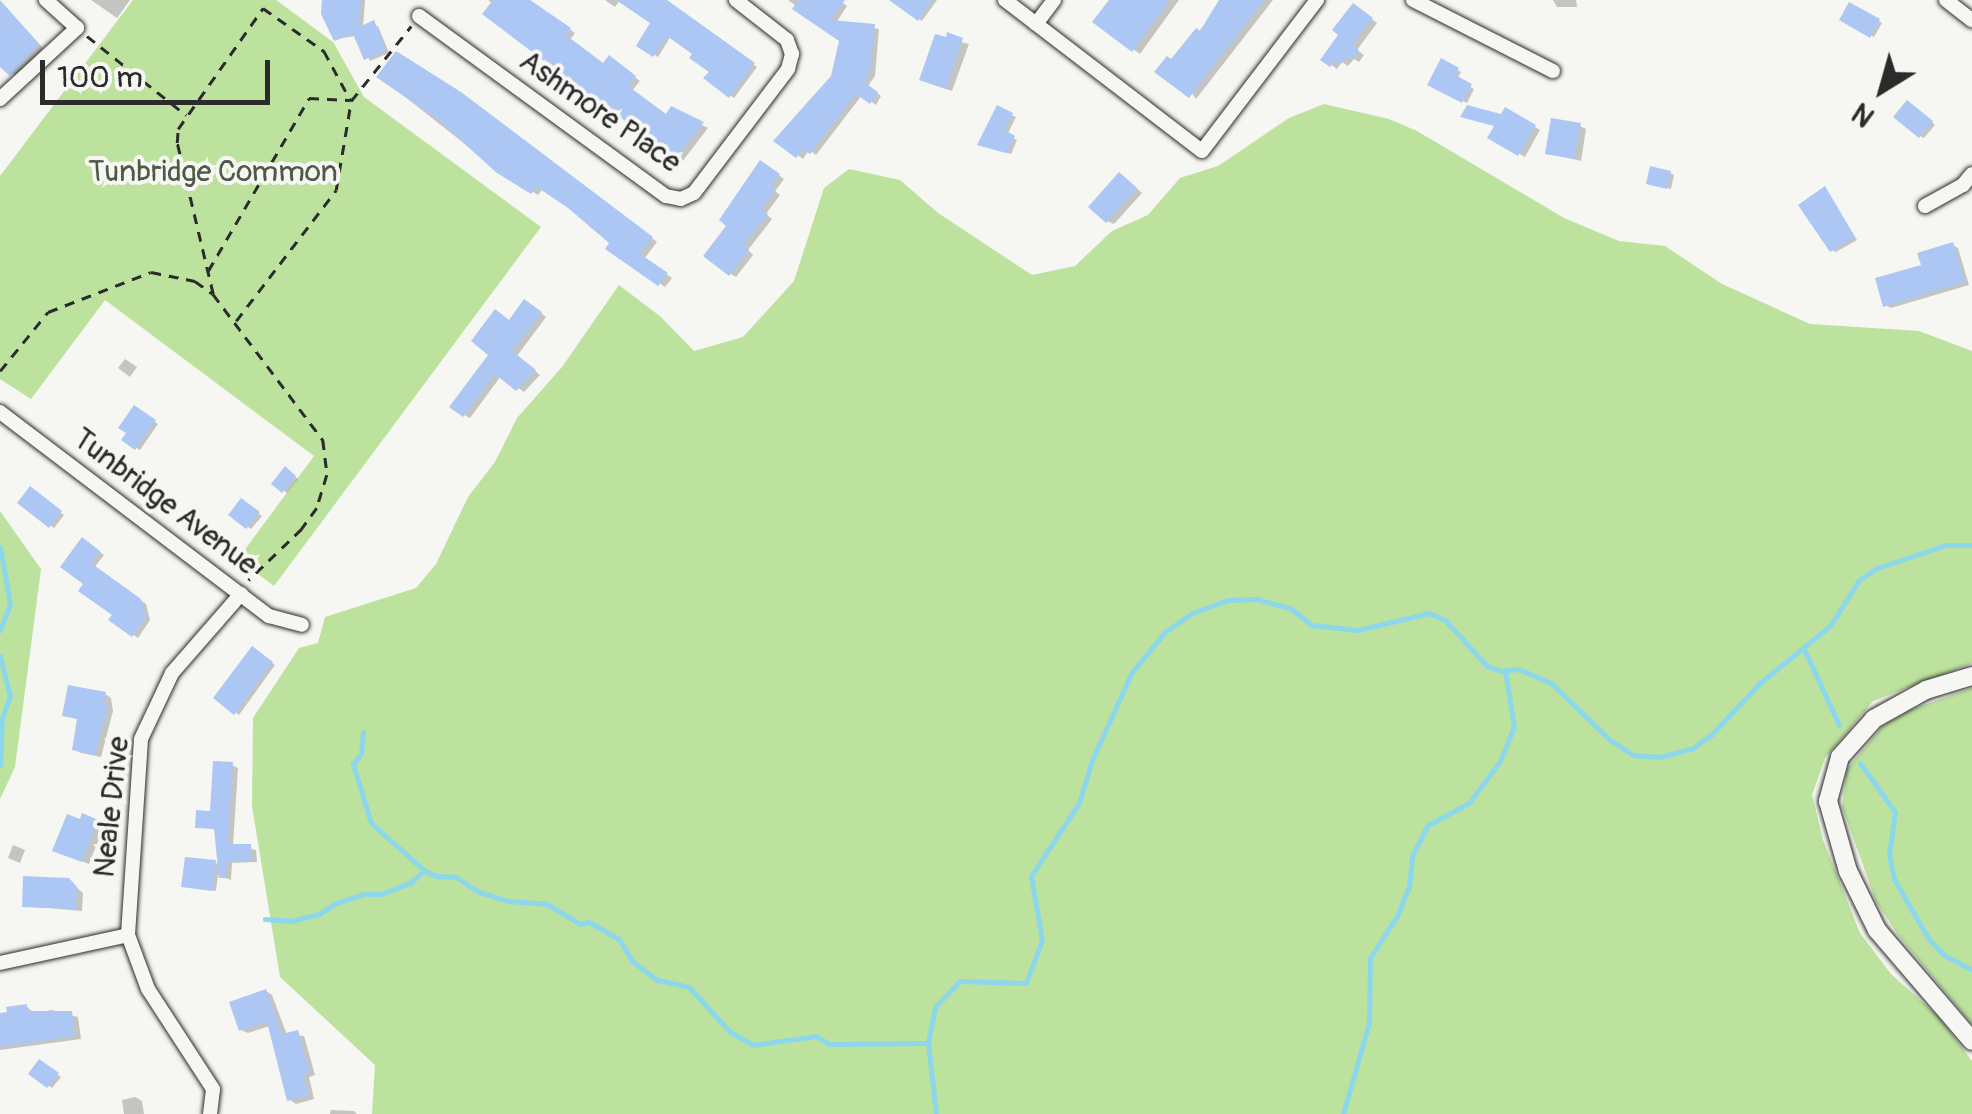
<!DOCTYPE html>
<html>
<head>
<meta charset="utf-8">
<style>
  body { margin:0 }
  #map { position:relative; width:1972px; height:1114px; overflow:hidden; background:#f6f6f2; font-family:Pangolin,sans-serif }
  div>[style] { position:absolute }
  .green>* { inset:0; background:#bce29d }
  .shadow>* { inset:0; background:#0003 }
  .stream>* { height:5px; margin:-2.5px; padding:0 2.5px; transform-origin:2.5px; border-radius:2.5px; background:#8cd7ec }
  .building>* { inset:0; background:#adc7f5 }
  .path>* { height:2.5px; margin-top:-1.25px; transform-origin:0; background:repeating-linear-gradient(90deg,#2b2b2b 0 10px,transparent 0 18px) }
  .roads { filter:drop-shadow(0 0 2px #2b2b2b) drop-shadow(0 0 2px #2b2b2b) }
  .minor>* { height:14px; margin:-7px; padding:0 7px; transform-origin:7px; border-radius:7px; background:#f6f6f2 }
  .tertiary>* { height:18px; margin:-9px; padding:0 9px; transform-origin:9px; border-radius:9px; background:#f6f6f2 }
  span { translate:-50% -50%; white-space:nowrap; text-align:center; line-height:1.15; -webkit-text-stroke:8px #f6f6f2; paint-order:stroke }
  .street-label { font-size:30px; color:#2b2b2b }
  .park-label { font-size:30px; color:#4f5948 }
  .north { position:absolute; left:1832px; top:40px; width:100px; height:100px; -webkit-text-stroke:8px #f6f6f2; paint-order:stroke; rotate:217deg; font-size:28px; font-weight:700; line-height:40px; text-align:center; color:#2b2b2b }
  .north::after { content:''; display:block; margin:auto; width:35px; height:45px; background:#2b2b2b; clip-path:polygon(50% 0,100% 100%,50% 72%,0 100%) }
  .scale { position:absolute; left:40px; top:60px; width:230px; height:45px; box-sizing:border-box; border:5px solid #2b2b2b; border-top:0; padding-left:12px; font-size:30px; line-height:35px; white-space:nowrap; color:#2b2b2b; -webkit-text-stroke:8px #f6f6f2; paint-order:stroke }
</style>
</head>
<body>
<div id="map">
  <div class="green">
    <i style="clip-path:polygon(133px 0,276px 0,333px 42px,364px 97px,541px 227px,274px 586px,238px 559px,314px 456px,105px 300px,31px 399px,0 379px,0 176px)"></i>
    <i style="clip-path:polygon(1324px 104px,1389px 119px,1417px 131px,1564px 218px,1619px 241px,1665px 246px,1722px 284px,1810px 324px,1919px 331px,1972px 351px,1972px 663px,1873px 701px,1825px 758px,1812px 795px,1823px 840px,1860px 933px,1891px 974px,1939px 1017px,1972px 1061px,1972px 1114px,372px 1114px,375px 1065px,280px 977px,252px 806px,253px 718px,299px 648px,318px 643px,325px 617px,416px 588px,436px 564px,468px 497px,495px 462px,517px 418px,562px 367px,619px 285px,661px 317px,694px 351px,743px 337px,794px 281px,824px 188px,849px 169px,900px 180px,938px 213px,1032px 275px,1075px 266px,1112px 231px,1148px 215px,1180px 178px,1218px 166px,1289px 118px)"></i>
    <i style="clip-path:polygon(0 511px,41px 569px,15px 767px,0 799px)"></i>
    <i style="clip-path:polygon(1972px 688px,1972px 1024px,1898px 935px,1876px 901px,1842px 807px,1847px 769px,1883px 726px,1910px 710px)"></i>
  </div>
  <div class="shadow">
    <i style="clip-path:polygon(91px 0,130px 0,117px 18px)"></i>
    <i style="clip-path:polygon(325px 0,365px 0,363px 28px,378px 26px,389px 53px,370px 61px,356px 36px,336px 39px)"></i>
    <i style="clip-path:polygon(488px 0,529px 0,575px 33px,570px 40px,604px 66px,615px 62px,640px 81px,632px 91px,667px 116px,672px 109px,708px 128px,682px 162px,677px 158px,485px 14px,493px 4px)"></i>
    <i style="clip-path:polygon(605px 0,663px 0,757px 67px,734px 98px,707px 78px,712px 71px,696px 53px,671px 36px,658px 57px,639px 45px,654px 22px,620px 0,615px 7px)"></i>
    <i style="clip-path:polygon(788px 0,839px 0,847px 6px,836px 23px,879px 29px,875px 76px,868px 86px,881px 96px,876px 105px,862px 95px,816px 155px,809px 150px,803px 159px,777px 141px,833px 77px,842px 40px)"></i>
    <i style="clip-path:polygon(894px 0,937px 0,922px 21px)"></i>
    <i style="clip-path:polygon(1119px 0,1179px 0,1140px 54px,1095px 22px)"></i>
    <i style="clip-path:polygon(1226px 0,1273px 0,1196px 99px,1172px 62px)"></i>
    <i style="clip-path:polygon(1553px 0,1576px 0,1577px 7px,1557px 7px)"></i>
    <i style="clip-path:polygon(0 1px,43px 48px,16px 76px,0 62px)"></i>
    <i style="clip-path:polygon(1850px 5px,1882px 23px,1874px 37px,1842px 19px)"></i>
    <i style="clip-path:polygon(1360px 10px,1377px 23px,1357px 50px,1364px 55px,1359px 62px,1354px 59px,1348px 66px,1342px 62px,1337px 69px,1323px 59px)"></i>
    <i style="clip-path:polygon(937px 36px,969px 44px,952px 91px,928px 83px)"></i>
    <i style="clip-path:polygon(1442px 62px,1461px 72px,1457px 79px,1474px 89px,1467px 103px,1431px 84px)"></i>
    <i style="clip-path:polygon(380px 77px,467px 98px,657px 242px,644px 259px,672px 278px,665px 287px,609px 248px,613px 243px,544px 188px,538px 195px,499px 171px)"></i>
    <i style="clip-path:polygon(1911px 105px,1935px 125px,1924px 138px,1920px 136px)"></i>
    <i style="clip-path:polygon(998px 109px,1016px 117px,1007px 135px,1017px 140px,1011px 154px,984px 146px)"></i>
    <i style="clip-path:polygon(1506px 110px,1540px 130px,1525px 157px,1490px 137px)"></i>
    <i style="clip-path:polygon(1580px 126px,1586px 129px,1581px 161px,1548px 153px)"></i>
    <i style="clip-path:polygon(761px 163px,784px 179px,775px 191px,780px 195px,766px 214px,772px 219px,748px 250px,753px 255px,736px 277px,731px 274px,730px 225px)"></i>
    <i style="clip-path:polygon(1670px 173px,1674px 175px,1671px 189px,1652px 184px)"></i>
    <i style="clip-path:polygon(1126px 179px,1142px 193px,1114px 224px,1107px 221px)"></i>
    <i style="clip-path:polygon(1825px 189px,1857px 240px,1836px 252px,1832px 250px)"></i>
    <i style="clip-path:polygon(1953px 245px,1958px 248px,1969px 285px,1891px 308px,1885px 305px)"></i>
    <i style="clip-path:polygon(531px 305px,546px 317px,517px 356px,540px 375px,524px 392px,501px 376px,470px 418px,464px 415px,492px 354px,510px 322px)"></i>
    <i style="clip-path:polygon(125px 359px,137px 367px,130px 377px,118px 368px)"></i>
    <i style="clip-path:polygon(134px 408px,158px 424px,140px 450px,124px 440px)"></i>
    <i style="clip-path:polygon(286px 470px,298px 479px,287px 493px,274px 484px)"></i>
    <i style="clip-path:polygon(30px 490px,64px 515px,54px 528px,20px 502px)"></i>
    <i style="clip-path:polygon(241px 501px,262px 516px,251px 529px,231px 514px)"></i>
    <i style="clip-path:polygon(87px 543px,104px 555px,94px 568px,146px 604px,150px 620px,138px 638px,112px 620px,115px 615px,87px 584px)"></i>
    <i style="clip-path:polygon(253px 650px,275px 665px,239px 715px,217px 698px)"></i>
    <i style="clip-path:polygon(105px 694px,111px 698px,113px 711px,101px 757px,81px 753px,74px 749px,80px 720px,64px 715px)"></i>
    <i style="clip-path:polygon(232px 765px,238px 768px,233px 846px,256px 850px,257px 862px,232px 863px,231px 880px,218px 875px,216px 891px,188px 887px,216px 863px,220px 865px,217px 830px,198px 826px,212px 814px)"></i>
    <i style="clip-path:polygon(83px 817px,104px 826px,89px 864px,62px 853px)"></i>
    <i style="clip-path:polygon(13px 845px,25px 850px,20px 863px,8px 858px)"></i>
    <i style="clip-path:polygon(68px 880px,83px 893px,82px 911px,25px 906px)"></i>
    <i style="clip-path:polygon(266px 991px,272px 995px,287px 1035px,304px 1036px,315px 1075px,309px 1077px,314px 1099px,296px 1104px,290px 1100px,270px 1026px,248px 1033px,241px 1030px)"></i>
    <i style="clip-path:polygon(27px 1007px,34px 1013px,52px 1010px,78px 1017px,81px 1039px,0 1050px,0 1014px)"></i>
    <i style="clip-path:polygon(39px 1062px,61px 1077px,52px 1088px,31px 1074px)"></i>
    <i style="clip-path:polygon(135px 1097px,142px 1101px,144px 1114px,124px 1114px,122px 1100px)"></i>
    <i style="clip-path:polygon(331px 1110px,354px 1111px,357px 1114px,330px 1114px)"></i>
  </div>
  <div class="stream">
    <i style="left:0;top:547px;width:58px;rotate:80deg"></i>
    <i style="left:10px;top:604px;width:28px;rotate:111deg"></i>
    <i style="left:1804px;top:649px;width:84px;rotate:65.3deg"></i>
    <i style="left:0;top:656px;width:41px;rotate:76deg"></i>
    <i style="left:10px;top:696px;width:23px;rotate:110deg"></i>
    <i style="left:2px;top:718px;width:47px;rotate:92.4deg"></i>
    <i style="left:363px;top:732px;width:22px;rotate:95deg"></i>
    <i style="left:361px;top:754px;width:13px;rotate:129deg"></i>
    <i style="left:353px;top:764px;width:62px;rotate:73deg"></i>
    <i style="left:371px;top:823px;width:72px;rotate:41.6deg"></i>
    <i style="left:425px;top:871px;width:12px;rotate:24deg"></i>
    <i style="left:436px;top:876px;width:20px;rotate:3deg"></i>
    <i style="left:456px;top:877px;width:27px;rotate:33deg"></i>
    <i style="left:479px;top:892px;width:30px;rotate:17deg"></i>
    <i style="left:508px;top:901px;width:39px;rotate:4deg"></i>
    <i style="left:547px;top:904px;width:39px;rotate:31deg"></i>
    <i style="left:580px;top:924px;width:9px;rotate:-13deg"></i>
    <i style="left:589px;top:922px;width:34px;rotate:30deg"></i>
    <i style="left:619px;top:939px;width:26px;rotate:59deg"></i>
    <i style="left:632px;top:961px;width:31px;rotate:37deg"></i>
    <i style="left:657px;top:980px;width:33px;rotate:12deg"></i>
    <i style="left:689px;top:987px;width:61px;rotate:47.7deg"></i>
    <i style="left:730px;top:1032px;width:26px;rotate:29deg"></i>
    <i style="left:753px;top:1045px;width:64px;rotate:-8.1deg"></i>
    <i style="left:816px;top:1036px;width:15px;rotate:32deg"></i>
    <i style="left:829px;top:1044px;width:98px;rotate:-0.6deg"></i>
    <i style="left:1860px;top:763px;width:60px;rotate:54.5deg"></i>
    <i style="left:1895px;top:812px;width:43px;rotate:97.9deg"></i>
    <i style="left:1889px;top:855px;width:25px;rotate:78deg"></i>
    <i style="left:1894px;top:879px;width:68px;rotate:60deg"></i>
    <i style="left:1928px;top:938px;width:23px;rotate:47deg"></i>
    <i style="left:1944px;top:955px;width:32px;rotate:28deg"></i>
    <i style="left:265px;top:919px;width:26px;rotate:4deg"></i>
    <i style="left:291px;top:921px;width:29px;rotate:-14deg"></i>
    <i style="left:319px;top:914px;width:20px;rotate:-33deg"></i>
    <i style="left:336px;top:903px;width:28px;rotate:-18deg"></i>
    <i style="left:363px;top:894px;width:18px"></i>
    <i style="left:381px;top:894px;width:31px;rotate:-21deg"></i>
    <i style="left:410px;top:883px;width:18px;rotate:-41deg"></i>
    <i style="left:936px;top:1114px;width:71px;rotate:-96.4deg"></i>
    <i style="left:928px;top:1043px;width:37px;rotate:-79deg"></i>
    <i style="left:935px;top:1007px;width:36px;rotate:-46deg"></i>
    <i style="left:960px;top:981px;width:66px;rotate:1.7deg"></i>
    <i style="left:1026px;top:983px;width:46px;rotate:-69.6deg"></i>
    <i style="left:1042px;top:940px;width:65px;rotate:-99.8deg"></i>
    <i style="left:1031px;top:876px;width:87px;rotate:-56.7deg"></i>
    <i style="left:1079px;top:803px;width:45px;rotate:-73.2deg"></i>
    <i style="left:1092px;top:760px;width:97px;rotate:-65.6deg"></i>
    <i style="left:1132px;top:672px;width:52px;rotate:-50.5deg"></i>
    <i style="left:1165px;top:632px;width:33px;rotate:-35deg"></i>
    <i style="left:1192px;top:613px;width:38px;rotate:-20deg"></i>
    <i style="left:1228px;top:600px;width:28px;rotate:-2deg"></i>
    <i style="left:1256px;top:599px;width:35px;rotate:15deg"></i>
    <i style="left:1290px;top:608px;width:28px;rotate:38deg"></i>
    <i style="left:1312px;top:625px;width:46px;rotate:6.2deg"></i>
    <i style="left:1358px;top:630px;width:73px;rotate:-13.5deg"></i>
    <i style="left:1429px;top:613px;width:17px;rotate:24deg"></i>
    <i style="left:1445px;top:620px;width:62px;rotate:47.6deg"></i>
    <i style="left:1487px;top:666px;width:14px;rotate:21deg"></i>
    <i style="left:1500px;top:671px;width:19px;rotate:-6deg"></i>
    <i style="left:1519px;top:669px;width:36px;rotate:24deg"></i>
    <i style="left:1552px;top:684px;width:81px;rotate:44deg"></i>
    <i style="left:1610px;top:740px;width:27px;rotate:33deg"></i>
    <i style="left:1633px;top:755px;width:27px;rotate:4deg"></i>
    <i style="left:1660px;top:757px;width:34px;rotate:-15deg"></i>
    <i style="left:1693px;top:748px;width:24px;rotate:-36deg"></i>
    <i style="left:1712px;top:734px;width:71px;rotate:-46.7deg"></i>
    <i style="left:1761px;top:682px;width:89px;rotate:-39.1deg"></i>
    <i style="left:1830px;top:626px;width:54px;rotate:-57.8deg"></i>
    <i style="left:1859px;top:580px;width:22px;rotate:-34deg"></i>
    <i style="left:1877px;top:568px;width:73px;rotate:-18.4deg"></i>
    <i style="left:1946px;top:545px;width:26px"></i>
    <i style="left:1343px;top:1114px;width:95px;rotate:-74.1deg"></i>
    <i style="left:1369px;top:1023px;width:65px;rotate:-89.1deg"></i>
    <i style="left:1370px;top:958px;width:50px;rotate:-57.3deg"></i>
    <i style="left:1397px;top:916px;width:31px;rotate:-68deg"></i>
    <i style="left:1409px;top:887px;width:31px;rotate:-84deg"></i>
    <i style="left:1412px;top:856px;width:35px;rotate:-63deg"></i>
    <i style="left:1428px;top:825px;width:47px;rotate:-28.2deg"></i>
    <i style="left:1469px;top:803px;width:52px;rotate:-53.6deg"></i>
    <i style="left:1500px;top:761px;width:37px;rotate:-68deg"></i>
    <i style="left:1514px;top:727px;width:57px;rotate:-99.1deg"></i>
  </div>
  <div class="building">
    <i style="clip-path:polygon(0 0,39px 44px,10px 76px,0 67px)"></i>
    <i style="clip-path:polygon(322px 0,361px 0,359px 27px,374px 20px,386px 50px,364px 60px,353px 34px,334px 41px,321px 14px)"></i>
    <i style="clip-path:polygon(493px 0,530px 0,571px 28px,566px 35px,603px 63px,609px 55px,636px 76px,628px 86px,666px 114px,671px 106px,704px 122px,675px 160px,482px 14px)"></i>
    <i style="clip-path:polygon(616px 0,667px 0,755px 63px,729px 98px,703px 78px,709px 72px,689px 58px,692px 54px,667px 36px,653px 57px,636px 46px,650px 23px)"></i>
    <i style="clip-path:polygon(798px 0,845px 0,831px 20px,875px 24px,870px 73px,864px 82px,878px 92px,870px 104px,856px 94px,810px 154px,803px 149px,796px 158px,773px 141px,831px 76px,839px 41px,792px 9px)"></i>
    <i style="clip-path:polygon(889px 0,932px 0,918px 21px)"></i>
    <i style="clip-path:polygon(1109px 0,1170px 0,1132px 52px,1092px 22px)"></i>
    <i style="clip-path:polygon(1219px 0,1264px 0,1189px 98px,1154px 72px,1167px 56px,1171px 59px,1196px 28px,1200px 31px)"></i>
    <i style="clip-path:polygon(1849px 2px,1880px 19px,1870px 38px,1839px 20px)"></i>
    <i style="clip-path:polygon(1353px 3px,1373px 18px,1352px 44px,1359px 50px,1351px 60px,1347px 57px,1341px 64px,1335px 60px,1330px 67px,1320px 60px,1338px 35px,1332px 30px)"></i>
    <i style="clip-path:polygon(947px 32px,963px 38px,946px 89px,919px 80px,935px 34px,946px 37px)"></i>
    <i style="clip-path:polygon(396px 51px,461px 92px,653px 237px,640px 254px,668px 273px,658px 286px,605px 249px,609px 243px,568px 208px,537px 187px,531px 194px,497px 173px,437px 119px,376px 77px)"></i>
    <i style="clip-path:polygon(1441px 58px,1459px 68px,1455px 75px,1472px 84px,1462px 103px,1427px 85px)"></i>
    <i style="clip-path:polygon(1907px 100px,1933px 121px,1919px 138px,1893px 117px)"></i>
    <i style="clip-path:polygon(997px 105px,1013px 113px,1005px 130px,1015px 136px,1006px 153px,977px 145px)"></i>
    <i style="clip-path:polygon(1467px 105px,1501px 114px,1505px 107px,1536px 125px,1518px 156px,1487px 138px,1494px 126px,1460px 117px)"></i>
    <i style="clip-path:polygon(1551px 118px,1581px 123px,1574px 159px,1545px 154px)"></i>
    <i style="clip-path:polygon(760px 160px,780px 174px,771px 186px,776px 190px,762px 209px,768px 214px,743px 245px,749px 250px,729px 276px,703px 256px,726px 226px,719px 220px)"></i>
    <i style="clip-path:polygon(1650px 166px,1671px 171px,1667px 189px,1646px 184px)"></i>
    <i style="clip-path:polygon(1119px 172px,1137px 188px,1106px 223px,1088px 207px)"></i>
    <i style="clip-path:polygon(1825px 186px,1855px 237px,1830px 252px,1798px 205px)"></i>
    <i style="clip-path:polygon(1953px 242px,1965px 282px,1883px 307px,1875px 278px,1921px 265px,1917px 253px)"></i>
    <i style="clip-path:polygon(524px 299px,542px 312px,512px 351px,536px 370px,516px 391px,495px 374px,463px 417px,449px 407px,488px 355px,471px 341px,495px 309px,509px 320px)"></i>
    <i style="clip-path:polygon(134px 405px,156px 420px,135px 450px,121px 440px,126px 433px,118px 428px)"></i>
    <i style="clip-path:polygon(285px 466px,296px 476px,282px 493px,271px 484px)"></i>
    <i style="clip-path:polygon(30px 486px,62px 511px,49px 528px,17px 503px)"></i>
    <i style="clip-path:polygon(241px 498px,260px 512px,246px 529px,228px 515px)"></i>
    <i style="clip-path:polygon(82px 537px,100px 551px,91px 563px,141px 599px,146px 617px,132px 637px,108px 620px,112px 615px,78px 591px,83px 584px,60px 567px)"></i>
    <i style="clip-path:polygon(252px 646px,273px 662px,234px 715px,213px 698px)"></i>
    <i style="clip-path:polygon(68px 685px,106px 692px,104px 704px,108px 705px,95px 755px,72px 750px,77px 719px,62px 716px)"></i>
    <i style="clip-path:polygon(213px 761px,233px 762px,228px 844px,251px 844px,252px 860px,227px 862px,226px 878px,219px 878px,214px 829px,195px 828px,196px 810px,210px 811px)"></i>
    <i style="clip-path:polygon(82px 813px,98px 820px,82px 862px,52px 851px,67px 814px,80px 819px)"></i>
    <i style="clip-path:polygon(185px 857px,216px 860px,213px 891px,181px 887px)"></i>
    <i style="clip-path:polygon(23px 876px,69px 878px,77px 887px,76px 909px,22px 907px)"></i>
    <i style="clip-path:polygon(266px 989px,282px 1034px,298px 1030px,310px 1072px,303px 1074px,309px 1096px,287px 1101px,267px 1022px,239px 1031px,229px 1002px)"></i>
    <i style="clip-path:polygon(27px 1004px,28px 1011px,72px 1011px,75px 1036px,0 1047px,0 1013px,7px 1012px,6px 1007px)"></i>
    <i style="clip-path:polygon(39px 1059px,59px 1073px,47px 1088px,28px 1074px)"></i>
  </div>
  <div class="path">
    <i style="left:87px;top:36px;width:127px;rotate:38.6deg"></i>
    <i style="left:208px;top:271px;width:200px;rotate:-59.7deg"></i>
    <i style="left:309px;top:98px;width:40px;rotate:2.9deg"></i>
    <i style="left:213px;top:294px;width:155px;rotate:-103.4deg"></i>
    <i style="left:177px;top:143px;width:14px;rotate:-86deg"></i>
    <i style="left:178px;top:129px;width:148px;rotate:-54.9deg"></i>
    <i style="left:263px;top:8px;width:75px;rotate:35.2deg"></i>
    <i style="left:324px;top:51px;width:57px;rotate:61.6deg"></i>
    <i style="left:236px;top:321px;width:165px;rotate:-52.6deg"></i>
    <i style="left:336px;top:190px;width:90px;rotate:-80.4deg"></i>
    <i style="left:351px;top:101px;width:96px;rotate:-51.3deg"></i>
    <i style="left:0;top:371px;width:76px;rotate:-50.9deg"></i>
    <i style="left:48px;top:312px;width:110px;rotate:-21.2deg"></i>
    <i style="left:151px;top:272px;width:45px;rotate:11.6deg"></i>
    <i style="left:195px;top:281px;width:22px;rotate:36deg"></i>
    <i style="left:213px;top:294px;width:183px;rotate:53deg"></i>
    <i style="left:323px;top:440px;width:35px;rotate:83deg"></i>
    <i style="left:327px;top:475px;width:34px;rotate:107deg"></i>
    <i style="left:317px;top:508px;width:26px;rotate:126deg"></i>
    <i style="left:302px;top:529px;width:74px;rotate:136.1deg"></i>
  </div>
  <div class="roads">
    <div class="minor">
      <i style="left:1005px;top:0;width:248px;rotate:37.5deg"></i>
      <i style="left:1202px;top:151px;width:190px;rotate:-52.7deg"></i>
      <i style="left:1413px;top:0;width:157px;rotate:26.9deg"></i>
      <i style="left:1946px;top:0;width:33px;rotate:38deg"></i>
      <i style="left:419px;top:16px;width:306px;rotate:36.1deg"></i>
      <i style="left:666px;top:196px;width:15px;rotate:11deg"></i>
      <i style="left:681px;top:199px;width:14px;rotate:-25deg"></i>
      <i style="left:694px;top:193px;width:156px;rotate:-52.8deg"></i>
      <i style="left:788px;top:69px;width:16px;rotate:-75deg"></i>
      <i style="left:792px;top:54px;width:15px;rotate:-110deg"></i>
      <i style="left:787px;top:40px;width:65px;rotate:-141.9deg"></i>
      <i style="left:1036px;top:24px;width:30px;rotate:-53deg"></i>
      <i style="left:0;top:99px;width:105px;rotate:-42.7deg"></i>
      <i style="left:77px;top:28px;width:42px;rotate:-137.9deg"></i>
      <i style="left:1925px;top:206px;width:43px;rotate:-28.9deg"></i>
      <i style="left:1963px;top:185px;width:14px;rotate:-51deg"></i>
      <i style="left:0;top:412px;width:338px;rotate:37.2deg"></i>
      <i style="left:269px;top:616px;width:34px;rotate:15deg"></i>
      <i style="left:0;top:963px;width:131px;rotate:-12.3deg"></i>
      <i style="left:210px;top:1114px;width:25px;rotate:-83deg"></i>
      <i style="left:213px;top:1089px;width:119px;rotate:-123deg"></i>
      <i style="left:148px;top:989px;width:58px;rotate:-110.3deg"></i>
      <i style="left:128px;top:935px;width:196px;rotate:-86.2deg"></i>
      <i style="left:141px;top:739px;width:73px;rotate:-64.8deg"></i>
      <i style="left:172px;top:673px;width:105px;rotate:-48.9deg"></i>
    </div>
    <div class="tertiary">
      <i style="left:1972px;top:676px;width:48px;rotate:163.1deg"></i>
      <i style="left:1926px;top:690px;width:60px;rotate:150.9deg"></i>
      <i style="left:1874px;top:719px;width:51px;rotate:131.8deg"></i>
      <i style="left:1840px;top:757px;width:46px;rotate:105.3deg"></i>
      <i style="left:1828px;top:801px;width:73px;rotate:74.1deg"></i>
      <i style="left:1848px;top:871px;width:66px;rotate:63.8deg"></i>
      <i style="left:1877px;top:930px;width:146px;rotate:49.4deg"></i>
    </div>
  </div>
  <div class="street-label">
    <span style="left:600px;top:112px;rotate:35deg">Ashmore Place</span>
    <span style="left:165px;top:502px;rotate:37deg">Tunbridge Avenue</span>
    <span style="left:112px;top:807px;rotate:-84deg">Neale Drive</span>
  </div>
  <div class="park-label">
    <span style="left:213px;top:172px">Tunbridge Common</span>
  </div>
  <div class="north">N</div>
  <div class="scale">100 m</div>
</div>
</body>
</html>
